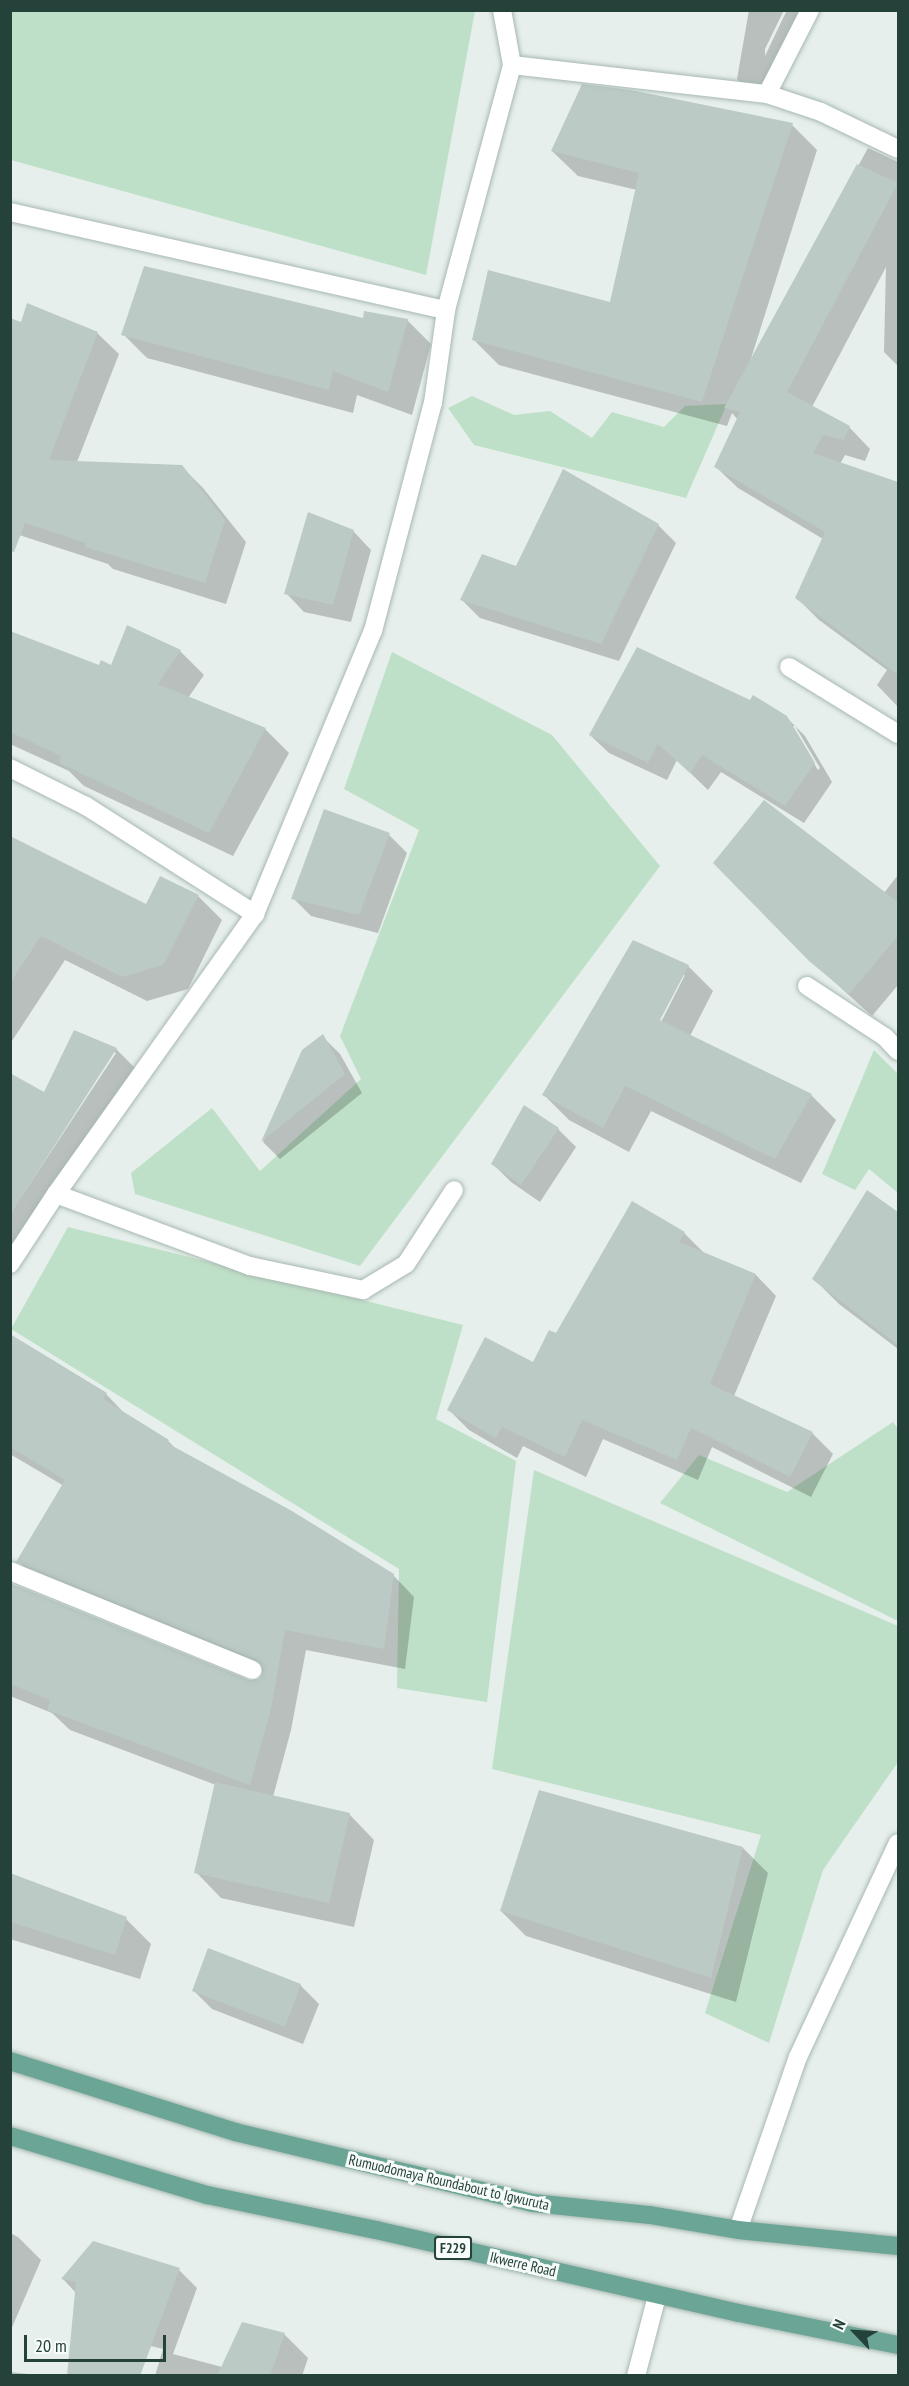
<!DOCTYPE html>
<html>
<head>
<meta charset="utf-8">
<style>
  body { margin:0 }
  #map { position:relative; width:909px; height:2386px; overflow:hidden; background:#e6efeb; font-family:"PT Sans Narrow",sans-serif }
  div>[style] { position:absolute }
  .green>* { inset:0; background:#bfe0c8 }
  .shadow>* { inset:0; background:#0003 }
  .building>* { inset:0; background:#bbcac4 }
  .roads { filter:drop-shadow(0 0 2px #a8b8b2) drop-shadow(0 0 2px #a8b8b2) }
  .minor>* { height:18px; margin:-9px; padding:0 9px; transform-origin:9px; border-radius:9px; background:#fff }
  .primary>* { height:18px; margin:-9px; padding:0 9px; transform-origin:9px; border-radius:9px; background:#6aa596 }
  span { translate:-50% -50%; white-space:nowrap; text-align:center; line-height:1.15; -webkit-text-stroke:6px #f7fbf9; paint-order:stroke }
  .shield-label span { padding:2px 4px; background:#f7fbf9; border:2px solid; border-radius:4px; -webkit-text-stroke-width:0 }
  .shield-label { font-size:14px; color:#24423a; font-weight:700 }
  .street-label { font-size:15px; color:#24423a }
  .frame { position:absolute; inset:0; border:12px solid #24423a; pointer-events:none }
  .north { position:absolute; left:825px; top:2302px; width:60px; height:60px; -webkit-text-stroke:4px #f7fbf9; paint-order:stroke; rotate:295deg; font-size:16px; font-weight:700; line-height:24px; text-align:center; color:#24423a }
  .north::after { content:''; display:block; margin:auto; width:21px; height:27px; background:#24423a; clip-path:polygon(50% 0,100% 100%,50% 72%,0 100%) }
  .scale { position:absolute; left:24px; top:2335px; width:142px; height:27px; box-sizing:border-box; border:3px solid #24423a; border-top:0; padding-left:8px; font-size:18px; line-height:21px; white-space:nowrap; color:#24423a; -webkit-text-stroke:4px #f7fbf9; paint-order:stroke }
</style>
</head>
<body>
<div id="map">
  <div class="green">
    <i style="clip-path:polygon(10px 11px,475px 11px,426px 275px,11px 160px)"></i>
    <i style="clip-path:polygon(472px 396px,514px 415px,550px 411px,592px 438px,612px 412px,664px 427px,685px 406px,727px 404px,686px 498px,474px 445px,448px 408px)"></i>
    <i style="clip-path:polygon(392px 652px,552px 735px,660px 866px,360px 1266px,135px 1194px,131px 1173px,212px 1108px,260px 1171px,361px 1079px,340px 1036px,419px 830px,344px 789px)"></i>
    <i style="clip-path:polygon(874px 1050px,898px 1074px,898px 1193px,869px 1169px,855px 1190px,822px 1174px)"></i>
    <i style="clip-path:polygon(68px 1227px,463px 1325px,436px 1419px,516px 1461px,487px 1702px,397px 1688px,399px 1569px,11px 1329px)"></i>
    <i style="clip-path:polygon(893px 1422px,898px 1429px,898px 1621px,660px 1503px,699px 1455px,787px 1492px)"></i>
    <i style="clip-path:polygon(534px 1470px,898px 1626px,898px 1762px,823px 1870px,769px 2043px,705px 2013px,761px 1835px,492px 1769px)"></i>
  </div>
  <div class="shadow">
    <i style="clip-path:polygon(749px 10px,784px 10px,765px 49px,765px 56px,787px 10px,817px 10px,758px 100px,737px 79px)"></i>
    <i style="clip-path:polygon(792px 125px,817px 150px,748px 368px,868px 148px,898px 162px,898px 366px,884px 352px,886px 267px,812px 407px,849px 427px,870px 449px,865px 461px,845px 455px,840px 464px,898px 483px,898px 707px,877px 685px,887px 670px,819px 620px,797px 598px,823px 539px,738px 488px,716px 467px,738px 420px,732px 413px,727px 426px,499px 365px,474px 340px,611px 304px,637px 190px,578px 176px,552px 151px)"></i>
    <i style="clip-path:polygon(364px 320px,407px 320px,431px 344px,412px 415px,357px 395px,353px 413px,147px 358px,123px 334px)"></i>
    <i style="clip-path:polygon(21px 324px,97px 333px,119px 354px,77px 462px,181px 466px,203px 488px,246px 542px,226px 604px,113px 569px,108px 564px,10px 532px)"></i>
    <i style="clip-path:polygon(658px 525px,676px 543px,619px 661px,480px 618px,462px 600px,517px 568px)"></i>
    <i style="clip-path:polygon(353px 531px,371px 550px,351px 622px,304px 612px,286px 593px)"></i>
    <i style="clip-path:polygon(128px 627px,180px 651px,204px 675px,188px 698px,265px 729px,289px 753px,233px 856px,84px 786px,69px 771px,10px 744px,10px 633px,100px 667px,112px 667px)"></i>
    <i style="clip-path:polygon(evenodd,786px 717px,805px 736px,832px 782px,804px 823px,721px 772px,708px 790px,677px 760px,667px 780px,609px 753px,590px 735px,786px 717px,791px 726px,795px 726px,820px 768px,818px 770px,791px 726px)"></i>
    <i style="clip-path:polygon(389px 835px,407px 853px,378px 933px,311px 916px,293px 898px)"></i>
    <i style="clip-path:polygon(10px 838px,147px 906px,198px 896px,222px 920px,188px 989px,147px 1001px,65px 960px,10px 1044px)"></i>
    <i style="clip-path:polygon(898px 875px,898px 985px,872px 1016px,810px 960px,884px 893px)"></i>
    <i style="clip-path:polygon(evenodd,688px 966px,713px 991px,690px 1036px,811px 1095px,836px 1120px,801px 1183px,651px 1111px,629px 1152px,569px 1120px,544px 1095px,688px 966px,682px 975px,685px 975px,658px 1028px,655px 1026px,682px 975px)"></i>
    <i style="clip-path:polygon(322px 1036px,340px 1054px,362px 1093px,280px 1159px,263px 1142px,304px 1051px)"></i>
    <i style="clip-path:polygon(116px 1049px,137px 1070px,10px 1265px,10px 1214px,116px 1053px,113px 1051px,44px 1094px)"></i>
    <i style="clip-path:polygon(558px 1129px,576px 1147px,540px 1202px,511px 1182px,493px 1164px)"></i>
    <i style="clip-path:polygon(868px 1192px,898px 1214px,898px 1349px,839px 1304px,814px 1279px)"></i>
    <i style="clip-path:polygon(684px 1233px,705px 1254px,756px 1275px,776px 1296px,734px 1396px,812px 1433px,833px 1454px,811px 1497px,712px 1447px,698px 1480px,603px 1439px,586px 1477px,523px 1446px,517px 1458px,469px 1430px,449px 1410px,534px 1364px,557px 1335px)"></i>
    <i style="clip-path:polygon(10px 1336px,106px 1394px,127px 1416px,168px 1441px,177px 1450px,393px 1575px,414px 1597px,405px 1669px,306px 1650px,291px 1730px,273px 1797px,349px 1814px,374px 1840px,354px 1927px,221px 1898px,196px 1872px,216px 1785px,70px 1730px,52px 1713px,10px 1696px,10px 1585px,249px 1682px,261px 1680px,264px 1674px,39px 1582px,18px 1561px,64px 1486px,10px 1454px)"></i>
    <i style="clip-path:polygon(743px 1848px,768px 1873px,736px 2002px,526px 1936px,501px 1911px)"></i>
    <i style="clip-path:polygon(10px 1875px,126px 1919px,151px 1944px,140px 1979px,10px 1939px)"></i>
    <i style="clip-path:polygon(300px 1985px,319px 2004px,303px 2044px,212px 2009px,193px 1990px)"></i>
    <i style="clip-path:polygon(10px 2233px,18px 2237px,41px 2260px,10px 2332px)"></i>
    <i style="clip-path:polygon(179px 2270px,197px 2288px,173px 2354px,222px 2367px,243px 2323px,285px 2335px,308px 2358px,302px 2376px,155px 2376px,163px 2349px,93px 2332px,76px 2293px,63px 2279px)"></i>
    <i style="clip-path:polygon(10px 2372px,46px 2376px,10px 2376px)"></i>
  </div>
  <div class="building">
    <i style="clip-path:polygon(582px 84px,631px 90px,793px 123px,702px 402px,472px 340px,488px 270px,610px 302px,639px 173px,551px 151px)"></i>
    <i style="clip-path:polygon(857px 164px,898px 183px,787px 392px,850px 426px,844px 440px,823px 435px,813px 453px,898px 482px,898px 675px,795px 598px,825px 532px,714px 467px,740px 412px,724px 408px)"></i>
    <i style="clip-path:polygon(144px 266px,363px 318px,364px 311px,408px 319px,388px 392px,333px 371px,329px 390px,121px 335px)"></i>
    <i style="clip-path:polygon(27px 303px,98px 332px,49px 460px,182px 465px,225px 520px,205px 583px,85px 547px,86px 543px,25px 523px,14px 552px,10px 551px,10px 318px,21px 322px)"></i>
    <i style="clip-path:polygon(563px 469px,659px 524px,601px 644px,460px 600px,482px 554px,516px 566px)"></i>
    <i style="clip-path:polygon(308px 512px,354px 530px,333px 605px,284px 594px)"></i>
    <i style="clip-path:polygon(127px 625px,181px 650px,158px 684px,266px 728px,209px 833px,59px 763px,61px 756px,10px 732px,10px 631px,99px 665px,101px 660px,111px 665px)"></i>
    <i style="clip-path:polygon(637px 647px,750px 700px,753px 695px,787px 716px,815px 763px,785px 806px,702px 755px,690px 773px,658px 744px,648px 763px,589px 735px)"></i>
    <i style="clip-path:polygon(764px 800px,898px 902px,898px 936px,849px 994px,809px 961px,713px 863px)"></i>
    <i style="clip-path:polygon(324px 809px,390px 833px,359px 915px,291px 899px)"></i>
    <i style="clip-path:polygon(10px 836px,146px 904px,160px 876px,199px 895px,163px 965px,122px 977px,41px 936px,10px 983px)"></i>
    <i style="clip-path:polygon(633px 940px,689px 965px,660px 1020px,812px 1094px,775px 1159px,625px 1086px,603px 1128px,542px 1095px)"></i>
    <i style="clip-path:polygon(74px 1030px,117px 1048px,10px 1215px,10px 1073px,44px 1092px)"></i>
    <i style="clip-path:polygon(323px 1034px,345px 1074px,261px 1142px,302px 1050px)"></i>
    <i style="clip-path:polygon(524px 1105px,559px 1128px,521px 1185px,491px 1164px)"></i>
    <i style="clip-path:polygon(867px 1190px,898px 1212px,898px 1345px,812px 1279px)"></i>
    <i style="clip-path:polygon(632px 1201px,685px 1232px,679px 1242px,756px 1274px,710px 1384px,813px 1432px,790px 1477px,691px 1428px,677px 1460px,582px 1420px,565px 1457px,502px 1427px,496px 1438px,447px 1410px,485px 1337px,533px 1362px,549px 1330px,556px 1333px)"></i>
    <i style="clip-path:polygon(10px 1334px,107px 1393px,103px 1399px,169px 1440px,167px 1443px,292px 1511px,394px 1574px,384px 1649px,285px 1630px,271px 1709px,250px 1785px,47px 1710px,50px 1700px,10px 1684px,10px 1583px,249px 1680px,259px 1679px,264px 1669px,257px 1660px,16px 1562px,65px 1480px,10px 1447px)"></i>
    <i style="clip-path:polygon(215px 1782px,350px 1813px,329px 1903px,194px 1873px)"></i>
    <i style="clip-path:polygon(539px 1790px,743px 1847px,711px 1978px,500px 1911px)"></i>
    <i style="clip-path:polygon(10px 1873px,127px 1917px,115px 1955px,10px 1922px)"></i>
    <i style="clip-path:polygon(208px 1948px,301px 1984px,285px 2027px,192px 1991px)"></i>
    <i style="clip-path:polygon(93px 2241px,180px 2268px,140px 2376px,67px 2376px,76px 2282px,61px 2279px)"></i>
    <i style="clip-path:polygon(242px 2322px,285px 2333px,270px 2376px,217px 2376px)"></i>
  </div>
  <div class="roads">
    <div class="minor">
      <i style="left:512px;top:65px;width:257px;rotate:6.5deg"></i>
      <i style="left:767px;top:94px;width:57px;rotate:18.4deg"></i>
      <i style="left:821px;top:112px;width:85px;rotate:25.7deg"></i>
      <i style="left:767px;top:94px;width:94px;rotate:-62.9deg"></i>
      <i style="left:10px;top:212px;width:447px;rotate:12.7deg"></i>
      <i style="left:789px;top:667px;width:128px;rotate:31.6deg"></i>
      <i style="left:10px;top:768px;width:85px;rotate:26.6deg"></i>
      <i style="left:86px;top:806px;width:201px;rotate:32.6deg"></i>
      <i style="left:807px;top:986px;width:93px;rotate:33.2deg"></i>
      <i style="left:885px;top:1037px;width:19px;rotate:47deg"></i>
      <i style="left:56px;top:1194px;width:207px;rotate:20.4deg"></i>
      <i style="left:250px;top:1266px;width:116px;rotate:12deg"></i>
      <i style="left:363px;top:1290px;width:50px;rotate:-31.2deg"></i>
      <i style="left:406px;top:1264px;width:88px;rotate:-57deg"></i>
      <i style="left:10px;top:1264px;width:84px;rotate:-56.7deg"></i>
      <i style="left:56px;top:1194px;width:344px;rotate:-54.6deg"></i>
      <i style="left:255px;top:914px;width:307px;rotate:-67.4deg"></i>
      <i style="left:373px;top:631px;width:236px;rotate:-75.3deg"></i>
      <i style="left:433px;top:403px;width:94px;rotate:-82deg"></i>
      <i style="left:446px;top:310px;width:254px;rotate:-74.9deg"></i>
      <i style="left:512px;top:65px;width:56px;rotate:-100.3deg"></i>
      <i style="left:10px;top:1571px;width:262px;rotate:22.2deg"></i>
      <i style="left:738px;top:2230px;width:183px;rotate:-70.9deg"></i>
      <i style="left:798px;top:2057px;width:236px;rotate:-65deg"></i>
      <i style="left:636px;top:2376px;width:83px;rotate:-75.3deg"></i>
    </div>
    <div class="primary">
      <i style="left:10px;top:2061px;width:236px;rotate:17.5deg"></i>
      <i style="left:235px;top:2132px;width:306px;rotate:13.4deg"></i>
      <i style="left:533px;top:2203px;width:118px;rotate:5.9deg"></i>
      <i style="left:650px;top:2215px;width:89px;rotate:9.7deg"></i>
      <i style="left:738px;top:2230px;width:161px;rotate:5.7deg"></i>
      <i style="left:10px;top:2136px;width:206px;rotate:16.7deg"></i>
      <i style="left:207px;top:2195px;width:173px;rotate:11.7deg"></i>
      <i style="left:376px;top:2230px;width:372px;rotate:12.9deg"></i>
      <i style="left:739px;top:2313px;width:162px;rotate:11.4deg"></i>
    </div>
  </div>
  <div class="shield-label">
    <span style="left:453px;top:2248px">F229</span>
  </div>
  <div class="street-label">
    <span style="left:449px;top:2182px;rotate:13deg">Rumuodomaya Roundabout to Igwuruta</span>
    <span style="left:523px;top:2264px;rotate:13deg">Ikwerre Road</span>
  </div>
  <div class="frame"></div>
  <div class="north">N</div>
  <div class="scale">20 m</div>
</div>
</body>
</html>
